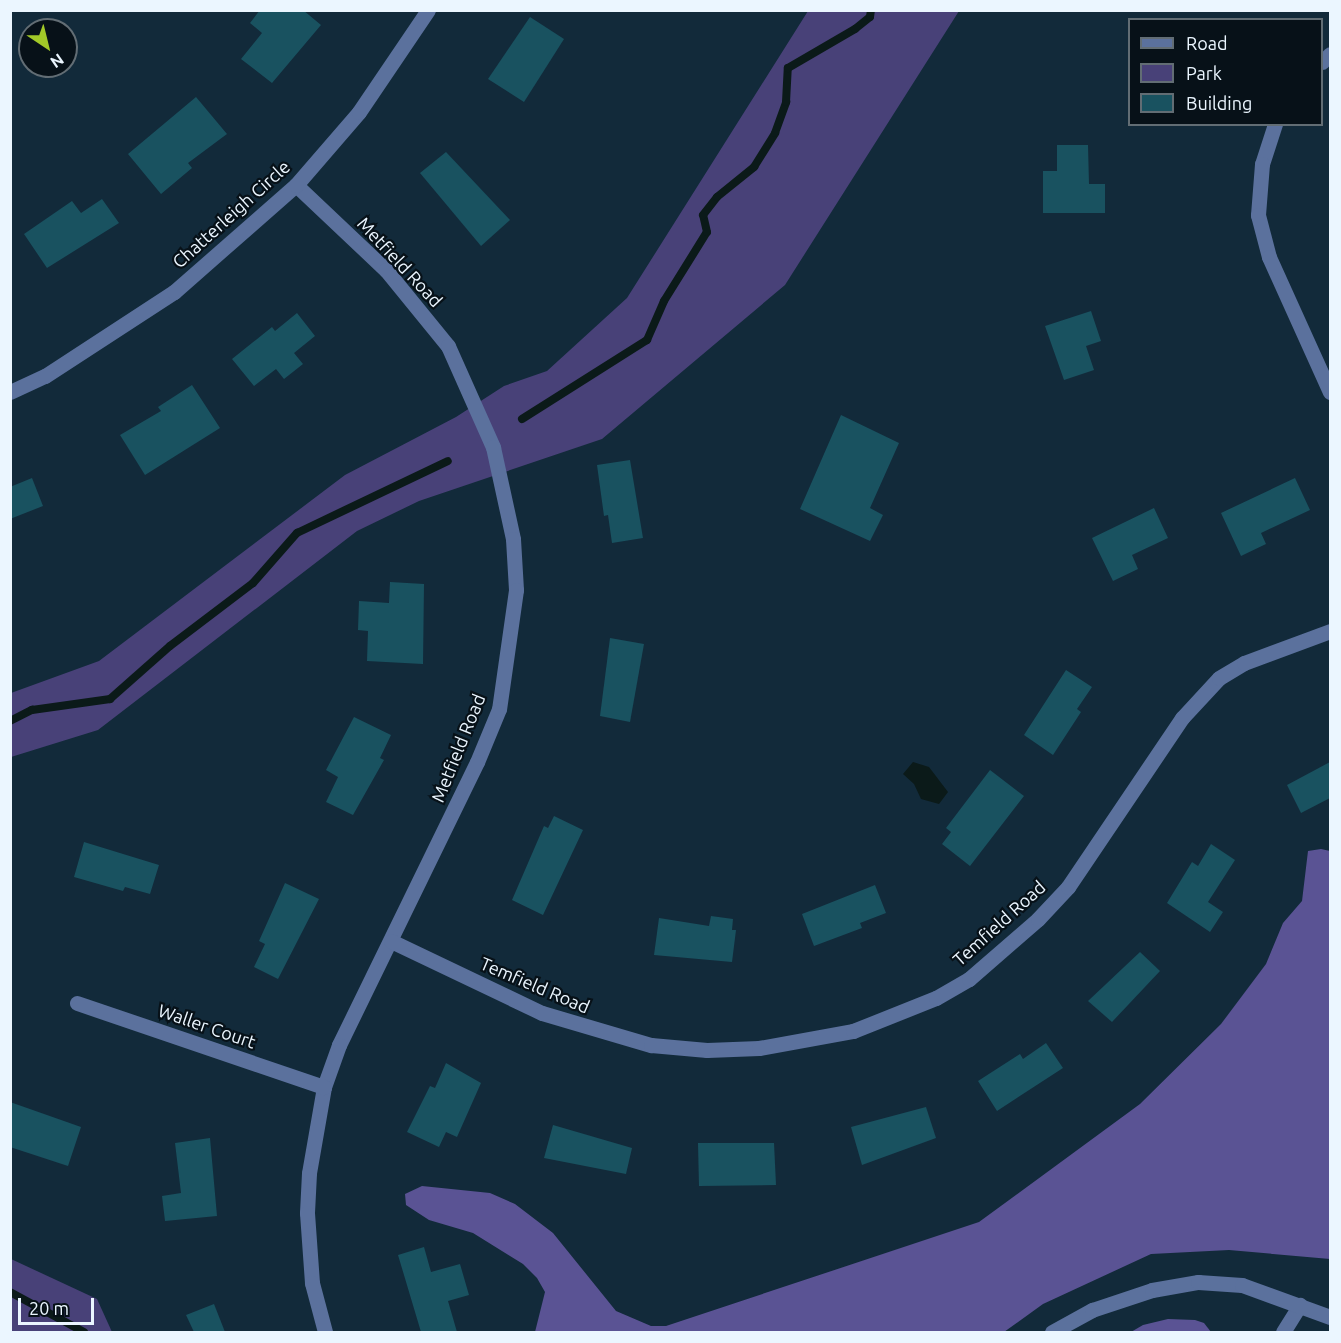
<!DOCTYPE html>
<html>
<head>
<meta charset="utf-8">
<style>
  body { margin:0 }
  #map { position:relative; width:1341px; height:1343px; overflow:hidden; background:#122a3a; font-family:Ubuntu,sans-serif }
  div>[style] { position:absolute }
  .green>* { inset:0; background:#484178 }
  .forest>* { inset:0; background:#5a5394 }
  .water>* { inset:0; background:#0b1a19 }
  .stream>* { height:8px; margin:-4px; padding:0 4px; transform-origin:4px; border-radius:4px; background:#0b1a19 }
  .building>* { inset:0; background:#195260 }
  .lane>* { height:15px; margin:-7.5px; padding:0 7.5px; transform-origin:7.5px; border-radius:7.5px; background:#5b719d }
  .street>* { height:15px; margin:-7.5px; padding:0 7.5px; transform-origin:7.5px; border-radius:7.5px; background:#5b719d }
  span { translate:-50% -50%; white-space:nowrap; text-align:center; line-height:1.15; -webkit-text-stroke:4.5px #071118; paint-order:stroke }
  .street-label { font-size:18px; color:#ebf6ff }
  .frame { position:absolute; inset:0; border:12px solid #ebf6ff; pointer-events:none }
  .legend { position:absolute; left:1128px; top:18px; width:195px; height:108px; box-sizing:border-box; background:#071118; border:2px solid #626d74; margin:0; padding:8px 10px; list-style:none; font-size:18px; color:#ebf6ff }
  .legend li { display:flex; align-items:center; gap:12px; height:30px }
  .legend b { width:30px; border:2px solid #626d74 }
  .north { position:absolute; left:18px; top:18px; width:60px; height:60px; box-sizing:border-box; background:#071118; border:2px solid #626d74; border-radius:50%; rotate:145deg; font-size:16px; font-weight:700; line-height:24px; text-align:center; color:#ebf6ff }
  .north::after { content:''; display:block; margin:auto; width:21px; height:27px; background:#a2c928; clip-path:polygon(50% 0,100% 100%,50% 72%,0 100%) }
  .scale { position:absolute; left:18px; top:1298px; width:76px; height:27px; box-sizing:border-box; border:3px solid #ebf6ff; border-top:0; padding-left:8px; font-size:18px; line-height:21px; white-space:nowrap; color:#ebf6ff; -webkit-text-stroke:4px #071118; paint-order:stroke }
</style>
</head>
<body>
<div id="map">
  <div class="green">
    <i style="clip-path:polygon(808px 11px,959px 11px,785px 285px,602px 439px,419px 501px,357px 531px,98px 730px,11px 757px,11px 693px,99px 661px,345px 475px,456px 417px,504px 386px,547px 371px,627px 298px)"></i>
    <i style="clip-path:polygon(11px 1259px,97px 1299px,112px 1332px,11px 1332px)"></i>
  </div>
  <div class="forest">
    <i style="clip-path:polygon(1321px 849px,1330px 851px,1330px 1259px,1229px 1250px,1151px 1254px,1043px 1304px,1004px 1332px,535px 1332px,545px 1292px,537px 1278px,523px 1264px,473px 1233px,429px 1220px,406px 1205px,405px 1194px,422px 1186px,490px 1193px,515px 1204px,553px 1233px,616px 1311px,651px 1326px,666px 1326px,979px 1222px,1140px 1104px,1221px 1024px,1266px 964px,1283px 923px,1302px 901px,1308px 851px)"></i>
    <i style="clip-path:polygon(1168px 1319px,1195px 1320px,1204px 1323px,1211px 1332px,1131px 1332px,1143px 1325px)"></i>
  </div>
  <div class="water">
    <i style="clip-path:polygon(913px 762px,929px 767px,948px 792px,939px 804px,921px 799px,914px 784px,903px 774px)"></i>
  </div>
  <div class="stream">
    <i style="left:522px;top:419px;width:148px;rotate:-32.3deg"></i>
    <i style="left:647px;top:340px;width:43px;rotate:-66.4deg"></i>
    <i style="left:664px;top:301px;width:81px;rotate:-58.1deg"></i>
    <i style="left:707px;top:232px;width:17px;rotate:-103deg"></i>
    <i style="left:703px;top:215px;width:23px;rotate:-52deg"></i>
    <i style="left:717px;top:197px;width:48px;rotate:-39deg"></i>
    <i style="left:754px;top:167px;width:40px;rotate:-58deg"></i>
    <i style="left:775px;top:133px;width:33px;rotate:-70deg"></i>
    <i style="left:786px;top:102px;width:34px;rotate:-87deg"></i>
    <i style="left:788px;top:68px;width:78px;rotate:-30.2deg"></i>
    <i style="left:855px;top:29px;width:19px;rotate:-39deg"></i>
    <i style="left:870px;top:17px;width:7px;rotate:-82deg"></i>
    <i style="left:10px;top:721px;width:25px;rotate:-27deg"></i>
    <i style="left:32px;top:710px;width:79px;rotate:-8deg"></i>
    <i style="left:110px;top:699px;width:80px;rotate:-41.5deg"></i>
    <i style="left:170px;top:646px;width:104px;rotate:-37.2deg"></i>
    <i style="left:253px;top:583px;width:67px;rotate:-48.7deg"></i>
    <i style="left:297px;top:533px;width:167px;rotate:-25.5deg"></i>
    <i style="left:10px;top:1292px;width:84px;rotate:28.4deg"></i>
  </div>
  <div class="building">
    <i style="clip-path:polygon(260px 10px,303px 10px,321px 25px,272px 83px,241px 59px,262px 33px,250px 23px)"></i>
    <i style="clip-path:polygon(530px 17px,564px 39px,524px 102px,488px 79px)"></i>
    <i style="clip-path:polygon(196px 97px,227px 134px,188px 163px,192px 168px,161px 194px,128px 154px)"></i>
    <i style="clip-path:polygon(1057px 145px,1088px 145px,1089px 184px,1105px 184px,1105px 213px,1043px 213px,1043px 171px,1057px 171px)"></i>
    <i style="clip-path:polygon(446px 152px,510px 220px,481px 246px,420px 173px)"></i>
    <i style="clip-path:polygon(102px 199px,119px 223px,47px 268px,24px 234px,72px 201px,81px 213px)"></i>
    <i style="clip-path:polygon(1091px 311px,1101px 341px,1086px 346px,1094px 370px,1064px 380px,1045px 326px)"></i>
    <i style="clip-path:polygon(297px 313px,315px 336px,294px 353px,303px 364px,284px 379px,276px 369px,254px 386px,232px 359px,272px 327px,275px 331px)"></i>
    <i style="clip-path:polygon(192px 385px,220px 428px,145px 475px,120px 435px,161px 411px,158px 407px)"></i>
    <i style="clip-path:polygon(841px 415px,899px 443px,870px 508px,883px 515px,870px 541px,800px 509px)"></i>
    <i style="clip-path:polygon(630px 460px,643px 538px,612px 543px,608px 515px,604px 516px,597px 465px)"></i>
    <i style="clip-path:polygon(32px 478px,43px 506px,10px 519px,10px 487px)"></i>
    <i style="clip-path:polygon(1295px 478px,1310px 510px,1261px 533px,1266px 544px,1241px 556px,1221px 513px)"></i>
    <i style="clip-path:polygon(1154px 508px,1168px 538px,1132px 555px,1138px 569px,1113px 581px,1092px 538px)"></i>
    <i style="clip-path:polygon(390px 582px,424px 584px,423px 664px,367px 661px,368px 631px,358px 630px,359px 601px,389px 603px)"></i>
    <i style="clip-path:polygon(610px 638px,644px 644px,630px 722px,600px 716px)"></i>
    <i style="clip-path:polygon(1066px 670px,1092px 687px,1077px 709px,1081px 712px,1053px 755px,1024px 735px)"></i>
    <i style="clip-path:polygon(354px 717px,391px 735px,380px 758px,384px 760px,353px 815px,326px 802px,338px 777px,326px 770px)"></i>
    <i style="clip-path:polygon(1330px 762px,1330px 798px,1301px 813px,1287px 785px)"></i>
    <i style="clip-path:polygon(990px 770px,1024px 796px,970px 866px,942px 844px,951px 832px,946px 828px)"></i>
    <i style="clip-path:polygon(554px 816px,583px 830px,543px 915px,512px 900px,544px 826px,548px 828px)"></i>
    <i style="clip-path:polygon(84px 842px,159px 865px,150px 894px,125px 887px,123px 891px,74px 877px)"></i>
    <i style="clip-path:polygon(1211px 844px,1235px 860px,1208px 902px,1223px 912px,1210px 932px,1167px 903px,1192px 862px,1198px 866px)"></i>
    <i style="clip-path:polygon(285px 883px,319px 899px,278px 979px,254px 967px,265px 944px,259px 941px)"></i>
    <i style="clip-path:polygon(875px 885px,886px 913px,860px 923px,862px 928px,814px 946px,802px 914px)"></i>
    <i style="clip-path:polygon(711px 916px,733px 919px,732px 930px,736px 930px,732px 962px,654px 955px,659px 918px,709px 926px)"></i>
    <i style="clip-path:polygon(1140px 952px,1160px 971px,1112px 1022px,1088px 1001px)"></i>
    <i style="clip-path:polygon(1046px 1043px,1063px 1068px,997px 1111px,978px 1081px,1020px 1054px,1023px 1059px)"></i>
    <i style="clip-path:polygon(446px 1063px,481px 1083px,457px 1137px,446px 1132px,439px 1147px,407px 1132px,430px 1086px,435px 1088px)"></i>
    <i style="clip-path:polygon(10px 1102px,81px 1127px,68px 1166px,10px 1147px)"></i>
    <i style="clip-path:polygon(926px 1107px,936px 1138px,862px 1165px,851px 1127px)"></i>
    <i style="clip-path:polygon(553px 1125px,632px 1148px,626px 1174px,544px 1158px)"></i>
    <i style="clip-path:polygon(210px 1138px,217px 1216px,165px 1221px,162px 1196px,181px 1193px,175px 1143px)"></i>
    <i style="clip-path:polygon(698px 1143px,774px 1143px,776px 1185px,699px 1186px)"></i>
    <i style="clip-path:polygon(424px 1247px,431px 1272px,460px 1264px,469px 1295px,448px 1301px,457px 1332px,421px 1332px,398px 1255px)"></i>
    <i style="clip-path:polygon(214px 1304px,225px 1332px,194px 1332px,186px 1315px)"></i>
  </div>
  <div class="lane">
    <i style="left:1283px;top:1332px;width:32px;rotate:-58deg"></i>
  </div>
  <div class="street">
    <i style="left:1322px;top:62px;width:11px;rotate:-45deg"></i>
    <i style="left:1275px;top:124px;width:42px;rotate:108deg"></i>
    <i style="left:1262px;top:164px;width:51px;rotate:94.5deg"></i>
    <i style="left:1258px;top:215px;width:43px;rotate:75.3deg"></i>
    <i style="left:1269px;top:257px;width:148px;rotate:65.7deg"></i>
    <i style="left:296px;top:185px;width:124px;rotate:43.4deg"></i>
    <i style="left:386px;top:270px;width:98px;rotate:50.8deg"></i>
    <i style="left:448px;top:346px;width:111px;rotate:66deg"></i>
    <i style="left:493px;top:447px;width:94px;rotate:77.7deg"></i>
    <i style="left:513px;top:539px;width:51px;rotate:86.6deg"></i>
    <i style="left:516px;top:590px;width:120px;rotate:98.1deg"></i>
    <i style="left:499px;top:709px;width:57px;rotate:112.5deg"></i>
    <i style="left:477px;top:762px;width:315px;rotate:116deg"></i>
    <i style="left:339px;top:1045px;width:45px;rotate:109.7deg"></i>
    <i style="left:324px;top:1087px;width:87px;rotate:99.9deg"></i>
    <i style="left:309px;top:1173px;width:40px;rotate:92.9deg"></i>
    <i style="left:307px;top:1213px;width:70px;rotate:85.9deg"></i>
    <i style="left:312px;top:1283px;width:51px;rotate:75.1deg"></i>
    <i style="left:10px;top:392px;width:38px;rotate:-25deg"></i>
    <i style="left:45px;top:376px;width:154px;rotate:-33.1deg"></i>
    <i style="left:174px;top:292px;width:162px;rotate:-41.3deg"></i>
    <i style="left:296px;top:185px;width:96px;rotate:-49.2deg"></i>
    <i style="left:359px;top:112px;width:123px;rotate:-55.9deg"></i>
    <i style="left:391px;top:941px;width:167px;rotate:25.5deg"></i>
    <i style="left:542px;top:1013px;width:114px;rotate:16.4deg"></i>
    <i style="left:651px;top:1045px;width:56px;rotate:5.1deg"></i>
    <i style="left:707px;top:1050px;width:52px;rotate:-2.2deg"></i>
    <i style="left:759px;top:1048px;width:96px;rotate:-10.3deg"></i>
    <i style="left:853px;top:1031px;width:89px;rotate:-21.7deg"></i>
    <i style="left:936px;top:998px;width:38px;rotate:-30deg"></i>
    <i style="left:969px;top:979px;width:91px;rotate:-41deg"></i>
    <i style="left:1038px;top:919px;width:44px;rotate:-46.8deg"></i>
    <i style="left:1068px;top:887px;width:204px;rotate:-56deg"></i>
    <i style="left:1182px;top:718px;width:54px;rotate:-47.2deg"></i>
    <i style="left:1219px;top:678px;width:29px;rotate:-31deg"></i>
    <i style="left:1244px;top:663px;width:92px;rotate:-20.4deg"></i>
    <i style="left:77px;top:1003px;width:261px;rotate:18.8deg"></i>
    <i style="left:1052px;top:1332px;width:46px;rotate:-28.8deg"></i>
    <i style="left:1092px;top:1310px;width:63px;rotate:-18.4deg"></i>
    <i style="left:1152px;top:1290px;width:47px;rotate:-9.9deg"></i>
    <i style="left:1198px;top:1282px;width:44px;rotate:3.9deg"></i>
    <i style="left:1242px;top:1285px;width:94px;rotate:20deg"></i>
  </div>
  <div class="street-label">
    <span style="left:231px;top:214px;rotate:-42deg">Chatterleigh Circle</span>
    <span style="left:400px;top:262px;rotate:47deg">Metfield Road</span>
    <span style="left:458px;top:748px;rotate:-68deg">Metfield Road</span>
    <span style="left:999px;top:923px;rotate:-42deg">Temfield Road</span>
    <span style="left:535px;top:985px;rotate:23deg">Temfield Road</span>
    <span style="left:207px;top:1026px;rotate:19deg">Waller Court</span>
  </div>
  <div class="frame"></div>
  <ul class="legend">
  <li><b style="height:8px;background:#5b719d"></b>Road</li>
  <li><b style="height:16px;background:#484178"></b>Park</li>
  <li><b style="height:16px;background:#195260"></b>Building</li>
  </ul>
  <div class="north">N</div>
  <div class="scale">20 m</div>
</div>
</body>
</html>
